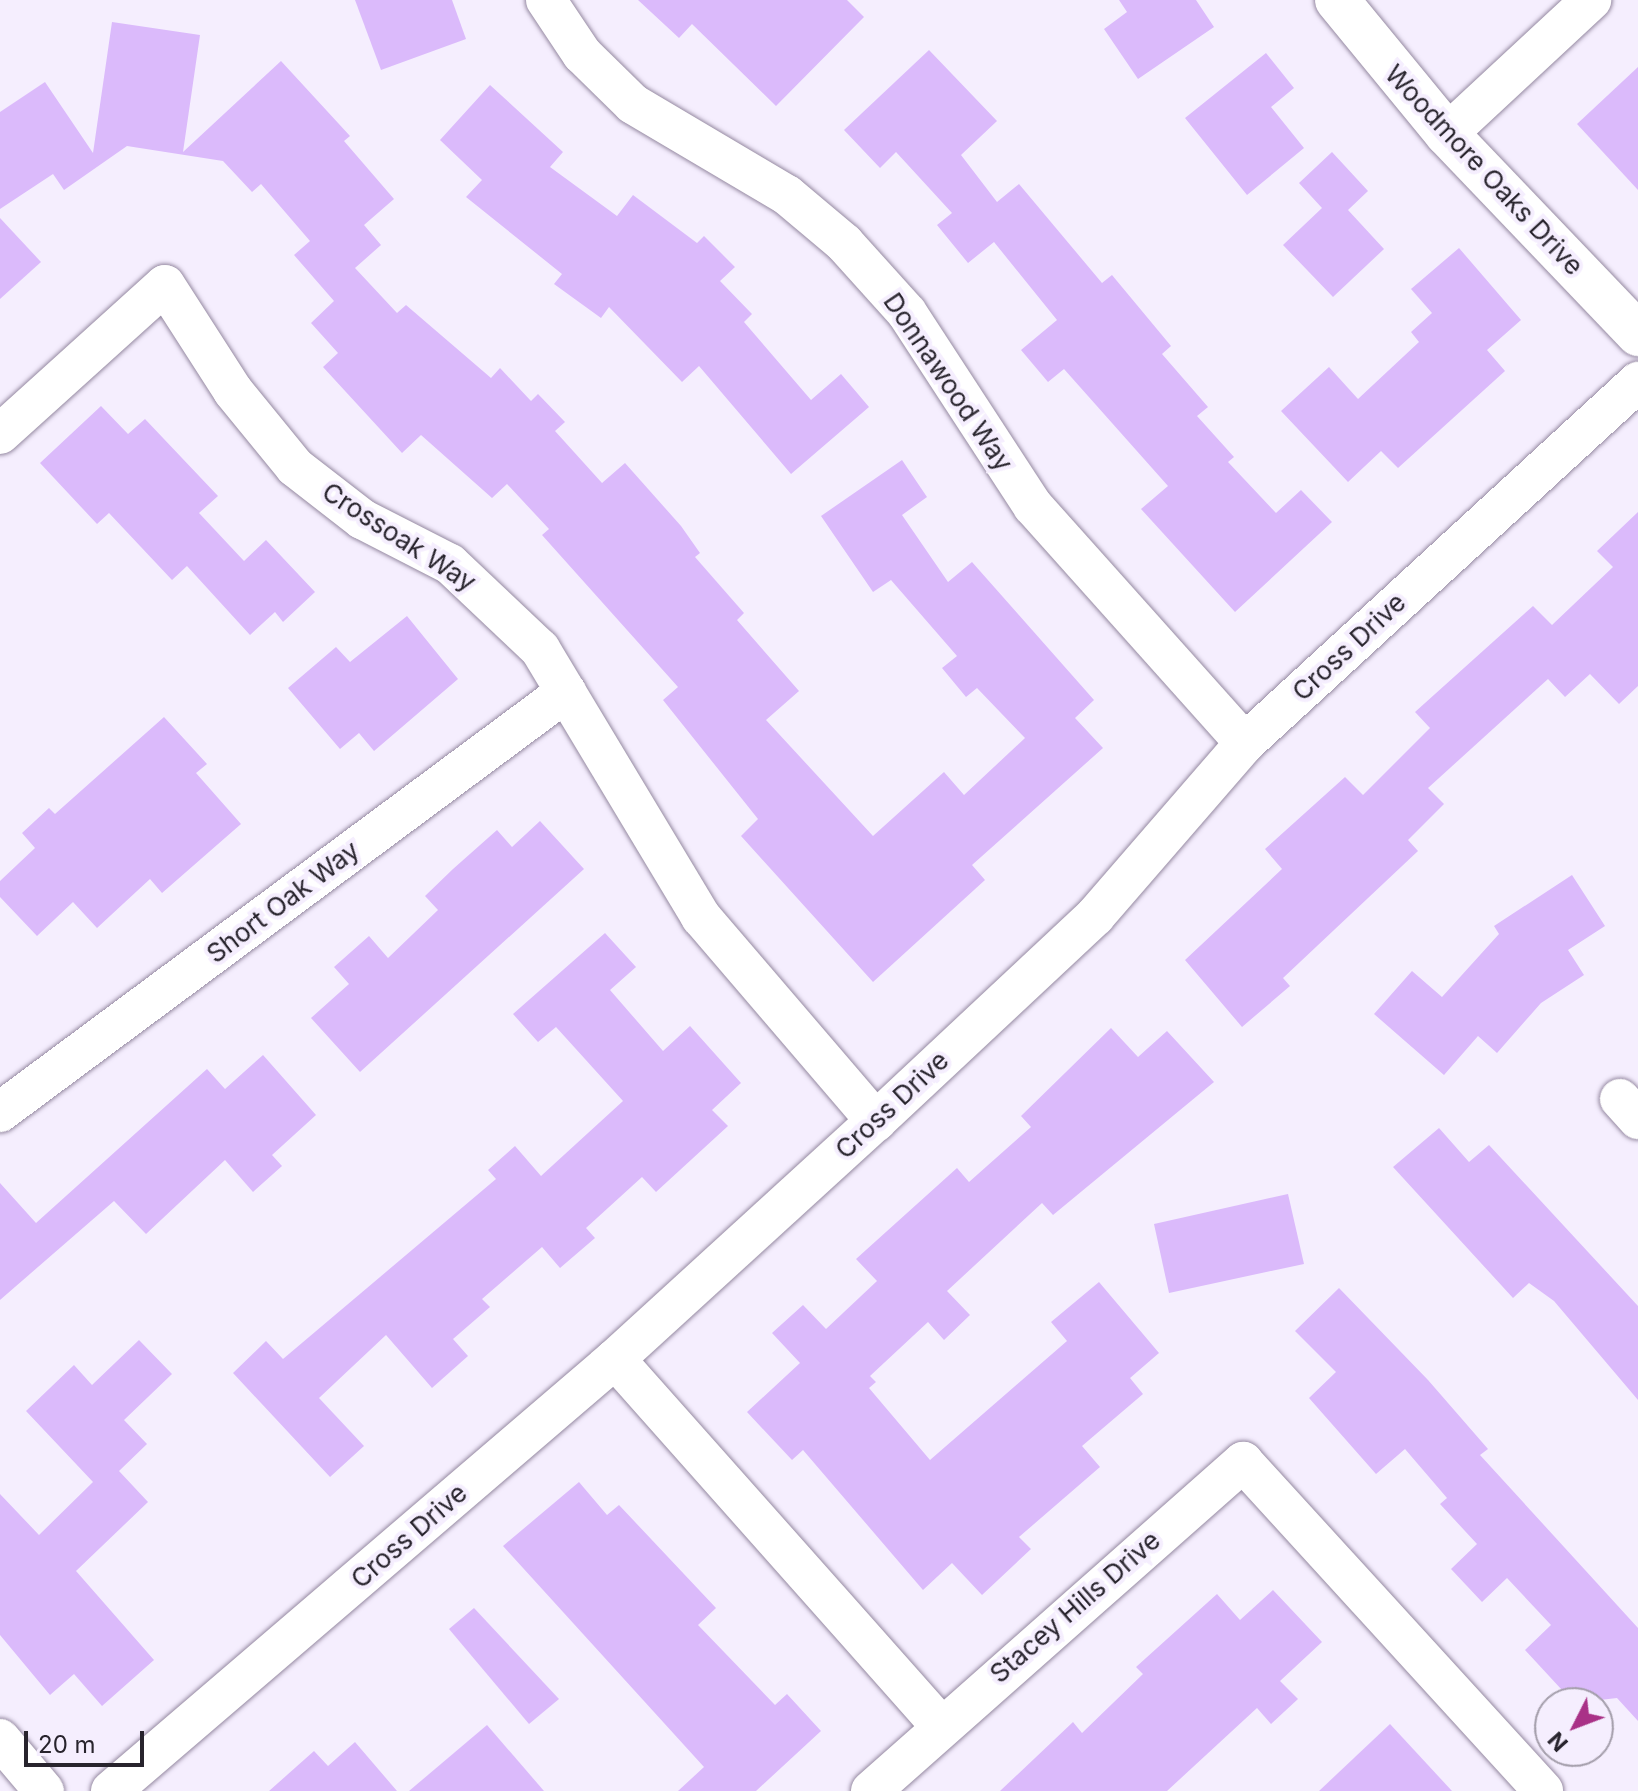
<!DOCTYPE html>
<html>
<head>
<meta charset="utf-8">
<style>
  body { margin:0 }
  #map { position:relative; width:1638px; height:1791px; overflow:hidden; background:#f5eefe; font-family:Inter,sans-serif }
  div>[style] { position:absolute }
  .building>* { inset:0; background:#dbbafb }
  .roads { filter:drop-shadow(0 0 2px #9589a1) drop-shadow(0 0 2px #9589a1) }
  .minor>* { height:40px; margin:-20px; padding:0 20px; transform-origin:20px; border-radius:20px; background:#fff }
  .tertiary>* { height:44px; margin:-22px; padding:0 22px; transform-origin:22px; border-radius:22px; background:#fff }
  span { translate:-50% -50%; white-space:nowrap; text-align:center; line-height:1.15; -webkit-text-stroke:8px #f5eefe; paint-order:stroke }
  .street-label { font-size:26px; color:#28242d }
  .north { position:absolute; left:1534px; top:1687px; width:80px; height:80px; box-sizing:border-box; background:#f5eefe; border:2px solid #a39daa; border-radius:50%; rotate:228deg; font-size:22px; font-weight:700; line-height:32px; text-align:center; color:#28242d }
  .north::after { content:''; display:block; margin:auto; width:28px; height:36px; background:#a93187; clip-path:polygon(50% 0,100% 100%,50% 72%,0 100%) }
  .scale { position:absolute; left:24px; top:1731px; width:120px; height:36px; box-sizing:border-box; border:4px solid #28242d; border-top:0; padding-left:10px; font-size:24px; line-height:28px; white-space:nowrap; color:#28242d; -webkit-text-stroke:6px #f5eefe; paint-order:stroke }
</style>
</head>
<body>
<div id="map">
  <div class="building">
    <i style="clip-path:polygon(355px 0,452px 0,466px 39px,381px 70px)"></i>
    <i style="clip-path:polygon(638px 0,847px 0,864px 17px,776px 106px,692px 24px,679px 38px)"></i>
    <i style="clip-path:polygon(1119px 0,1196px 0,1214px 27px,1138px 79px,1104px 29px,1127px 12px)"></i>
    <i style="clip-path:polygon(112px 22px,200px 35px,183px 152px,281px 61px,350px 136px,344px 141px,394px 199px,364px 225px,381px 245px,355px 268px,397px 313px,406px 305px,491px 378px,500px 368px,531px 401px,538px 394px,565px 422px,555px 431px,602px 483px,625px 463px,681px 526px,700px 553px,695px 557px,744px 613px,737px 620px,799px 691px,766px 720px,873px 836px,944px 772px,964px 795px,1025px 738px,977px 688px,966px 697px,942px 668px,957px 656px,891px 580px,873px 592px,821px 516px,902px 460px,927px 497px,902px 515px,948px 582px,972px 562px,1094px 700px,1075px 718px,1103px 748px,972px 865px,985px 880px,873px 982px,741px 836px,758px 819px,663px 700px,678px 687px,542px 535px,549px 529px,507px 484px,492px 498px,421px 435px,402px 453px,323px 367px,338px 353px,311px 323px,334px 301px,294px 255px,310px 241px,261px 184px,252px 192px,223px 161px,127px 146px,64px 190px,53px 174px,0 209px,0 112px,45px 82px,93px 153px)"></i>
    <i style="clip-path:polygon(929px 50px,997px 121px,961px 155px,997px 202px,1019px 184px,1102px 283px,1112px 275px,1171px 346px,1162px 354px,1208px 407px,1197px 416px,1234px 457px,1228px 462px,1276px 513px,1301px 490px,1332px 522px,1235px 612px,1141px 509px,1168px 486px,1064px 369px,1048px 382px,1021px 350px,1057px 320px,994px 242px,968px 263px,937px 225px,952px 213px,896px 152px,880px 168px,844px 130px)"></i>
    <i style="clip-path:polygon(1266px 53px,1294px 88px,1271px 107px,1304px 148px,1247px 195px,1185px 118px)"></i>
    <i style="clip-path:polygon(1638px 67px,1638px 190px,1577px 124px)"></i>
    <i style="clip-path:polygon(490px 85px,563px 152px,550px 167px,617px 216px,633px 195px,697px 243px,704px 236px,735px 267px,720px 281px,752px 314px,744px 322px,811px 400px,841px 374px,869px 407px,791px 474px,699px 366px,682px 382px,609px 307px,601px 318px,554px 284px,562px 274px,466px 197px,482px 180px,440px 140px)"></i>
    <i style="clip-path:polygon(1332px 152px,1368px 191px,1348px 210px,1384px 249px,1333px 297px,1283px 245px,1322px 208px,1299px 183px)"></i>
    <i style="clip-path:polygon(0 218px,41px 262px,0 299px)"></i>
    <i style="clip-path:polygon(1459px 248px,1521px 320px,1487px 350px,1505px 371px,1398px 468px,1381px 451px,1348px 482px,1281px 411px,1329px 367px,1358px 399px,1419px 342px,1411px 332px,1432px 313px,1411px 289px)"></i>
    <i style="clip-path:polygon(101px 406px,128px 434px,145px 419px,218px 496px,199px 513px,244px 561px,266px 540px,315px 592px,283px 622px,275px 612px,250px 635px,187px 566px,172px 580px,109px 513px,97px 524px,40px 463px)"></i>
    <i style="clip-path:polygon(1638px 512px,1638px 686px,1619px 704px,1590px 674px,1565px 697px,1548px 679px,1428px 788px,1444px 804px,1408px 840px,1418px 851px,1283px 978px,1290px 986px,1242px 1027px,1185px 960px,1282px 869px,1265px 849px,1345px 777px,1363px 795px,1430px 728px,1415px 712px,1533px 606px,1552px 625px,1613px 567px,1597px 551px)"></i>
    <i style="clip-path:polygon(407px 616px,458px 679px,374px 751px,359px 733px,340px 749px,288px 688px,336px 647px,350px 662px)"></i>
    <i style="clip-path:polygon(164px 717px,207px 764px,196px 773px,241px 824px,162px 893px,150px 879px,97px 928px,73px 902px,37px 936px,0 897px,0 881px,35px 848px,22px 833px,49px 808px,55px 814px)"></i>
    <i style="clip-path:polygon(540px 821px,584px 869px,360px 1072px,311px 1018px,349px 984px,334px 967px,369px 936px,388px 958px,438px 910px,425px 896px,453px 869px,497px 830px,512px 847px)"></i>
    <i style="clip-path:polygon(1572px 875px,1605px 926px,1568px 950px,1584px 975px,1541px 1003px,1497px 1053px,1478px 1036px,1444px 1075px,1374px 1014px,1412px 971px,1442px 997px,1499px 934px,1494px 926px)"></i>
    <i style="clip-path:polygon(605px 933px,636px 967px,610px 990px,663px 1051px,690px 1026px,741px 1083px,712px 1110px,728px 1126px,656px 1192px,642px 1177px,586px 1228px,595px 1238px,560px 1268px,542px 1247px,482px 1299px,490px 1307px,453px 1339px,468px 1356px,432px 1388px,386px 1335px,319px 1398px,364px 1446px,330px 1477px,233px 1373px,266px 1341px,283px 1359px,496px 1179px,488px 1170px,515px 1146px,541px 1176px,623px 1101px,556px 1027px,538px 1042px,513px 1014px)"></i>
    <i style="clip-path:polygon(1111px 1028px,1138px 1057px,1167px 1031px,1214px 1082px,1053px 1215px,1042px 1203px,947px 1291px,970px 1315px,944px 1340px,928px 1322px,870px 1376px,876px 1382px,869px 1388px,930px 1460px,1067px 1341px,1051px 1322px,1099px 1282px,1159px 1353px,1130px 1378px,1143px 1394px,1082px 1446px,1100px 1467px,1019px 1537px,1031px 1549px,982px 1595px,952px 1563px,923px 1590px,803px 1450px,792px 1460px,747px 1412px,800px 1363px,772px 1333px,803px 1305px,826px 1329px,877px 1281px,856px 1259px,957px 1168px,969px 1182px,1031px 1127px,1021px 1116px)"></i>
    <i style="clip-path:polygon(263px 1055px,316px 1115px,272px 1155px,282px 1166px,253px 1192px,225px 1160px,146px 1234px,114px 1201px,0 1300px,0 1183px,36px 1223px,207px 1069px,225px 1089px)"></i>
    <i style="clip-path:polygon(1439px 1128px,1469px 1162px,1489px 1145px,1638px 1306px,1638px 1400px,1554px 1301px,1529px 1283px,1513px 1298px,1393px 1167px)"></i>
    <i style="clip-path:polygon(1288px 1194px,1304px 1264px,1169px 1293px,1154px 1224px)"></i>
    <i style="clip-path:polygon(1339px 1288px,1428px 1380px,1488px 1449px,1480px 1455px,1638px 1628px,1638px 1721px,1617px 1698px,1574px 1703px,1525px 1650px,1551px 1625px,1507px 1578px,1482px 1602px,1451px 1569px,1477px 1544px,1440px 1504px,1447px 1498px,1405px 1449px,1376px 1474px,1309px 1398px,1336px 1372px,1295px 1331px)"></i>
    <i style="clip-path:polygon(139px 1340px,172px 1374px,124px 1420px,147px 1444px,119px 1471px,148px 1502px,76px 1571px,154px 1660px,102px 1706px,74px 1674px,50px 1695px,0 1635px,0 1494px,39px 1535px,93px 1482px,26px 1411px,74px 1365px,92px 1385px)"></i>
    <i style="clip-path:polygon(579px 1482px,607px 1515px,619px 1505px,716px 1608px,698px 1625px,775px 1705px,787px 1694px,821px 1731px,756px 1791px,678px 1791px,704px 1767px,503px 1546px)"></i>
    <i style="clip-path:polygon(1273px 1590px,1322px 1642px,1280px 1681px,1298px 1699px,1271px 1724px,1257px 1708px,1167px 1791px,1000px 1791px,1073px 1722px,1082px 1733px,1143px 1674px,1136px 1667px,1217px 1594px,1240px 1620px)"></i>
    <i style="clip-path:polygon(474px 1608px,559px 1699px,529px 1724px,449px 1629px)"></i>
    <i style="clip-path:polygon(1390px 1724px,1452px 1791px,1319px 1791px)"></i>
    <i style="clip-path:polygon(487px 1725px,544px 1791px,409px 1791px)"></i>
    <i style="clip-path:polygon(355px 1742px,397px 1791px,269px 1791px,314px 1751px,328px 1766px)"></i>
  </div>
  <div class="roads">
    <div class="minor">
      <i style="left:546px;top:0;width:65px;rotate:56.3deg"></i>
      <i style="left:582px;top:54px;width:71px;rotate:44.4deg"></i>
      <i style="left:633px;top:104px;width:179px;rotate:30.6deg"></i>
      <i style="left:787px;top:195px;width:75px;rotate:40.1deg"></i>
      <i style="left:844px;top:243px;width:94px;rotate:48deg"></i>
      <i style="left:907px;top:313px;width:230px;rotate:56.9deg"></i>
      <i style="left:1033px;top:506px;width:318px;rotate:48.2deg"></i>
      <i style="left:1447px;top:134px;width:197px;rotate:-42.9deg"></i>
      <i style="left:0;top:434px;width:222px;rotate:-42.1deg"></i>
      <i style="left:165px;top:285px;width:126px;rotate:57.3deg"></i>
      <i style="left:233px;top:391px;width:98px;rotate:50.8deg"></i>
      <i style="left:295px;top:467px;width:85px;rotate:37.8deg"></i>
      <i style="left:362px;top:519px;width:99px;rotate:27.1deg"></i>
      <i style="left:450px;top:564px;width:124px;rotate:43.4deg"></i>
      <i style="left:540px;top:649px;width:313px;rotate:59deg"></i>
      <i style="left:701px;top:917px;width:269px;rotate:49.4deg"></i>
      <i style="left:1620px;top:1099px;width:27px;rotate:48deg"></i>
      <i style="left:0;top:1112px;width:705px;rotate:-36.58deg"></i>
      <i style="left:615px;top:1359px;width:488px;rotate:48.4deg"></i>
      <i style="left:0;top:1739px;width:68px;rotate:49.8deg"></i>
      <i style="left:111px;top:1791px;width:664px;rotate:-40.6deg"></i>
      <i style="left:615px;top:1359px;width:353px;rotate:-42.4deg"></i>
      <i style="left:876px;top:1121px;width:300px;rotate:-43.1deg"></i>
      <i style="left:1095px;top:916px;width:229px;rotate:-49.1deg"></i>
      <i style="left:1245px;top:743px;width:534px;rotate:-42.57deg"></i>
      <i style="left:871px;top:1791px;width:497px;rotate:-41.5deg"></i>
      <i style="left:1243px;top:1462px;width:445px;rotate:47.6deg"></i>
    </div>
    <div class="tertiary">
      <i style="left:1337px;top:0;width:173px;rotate:50.6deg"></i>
      <i style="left:1447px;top:134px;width:277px;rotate:46.3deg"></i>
    </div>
  </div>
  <div class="street-label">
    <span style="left:1484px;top:170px;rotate:47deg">Woodmore Oaks Drive</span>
    <span style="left:948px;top:382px;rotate:56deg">Donnawood Way</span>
    <span style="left:399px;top:537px;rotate:33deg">Crossoak Way</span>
    <span style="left:1349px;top:647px;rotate:-43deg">Cross Drive</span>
    <span style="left:283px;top:902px;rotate:-37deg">Short Oak Way</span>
    <span style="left:892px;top:1105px;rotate:-43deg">Cross Drive</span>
    <span style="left:409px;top:1536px;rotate:-41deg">Cross Drive</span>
    <span style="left:1075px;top:1607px;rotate:-41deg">Stacey Hills Drive</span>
  </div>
  <div class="north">N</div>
  <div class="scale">20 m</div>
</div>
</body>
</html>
